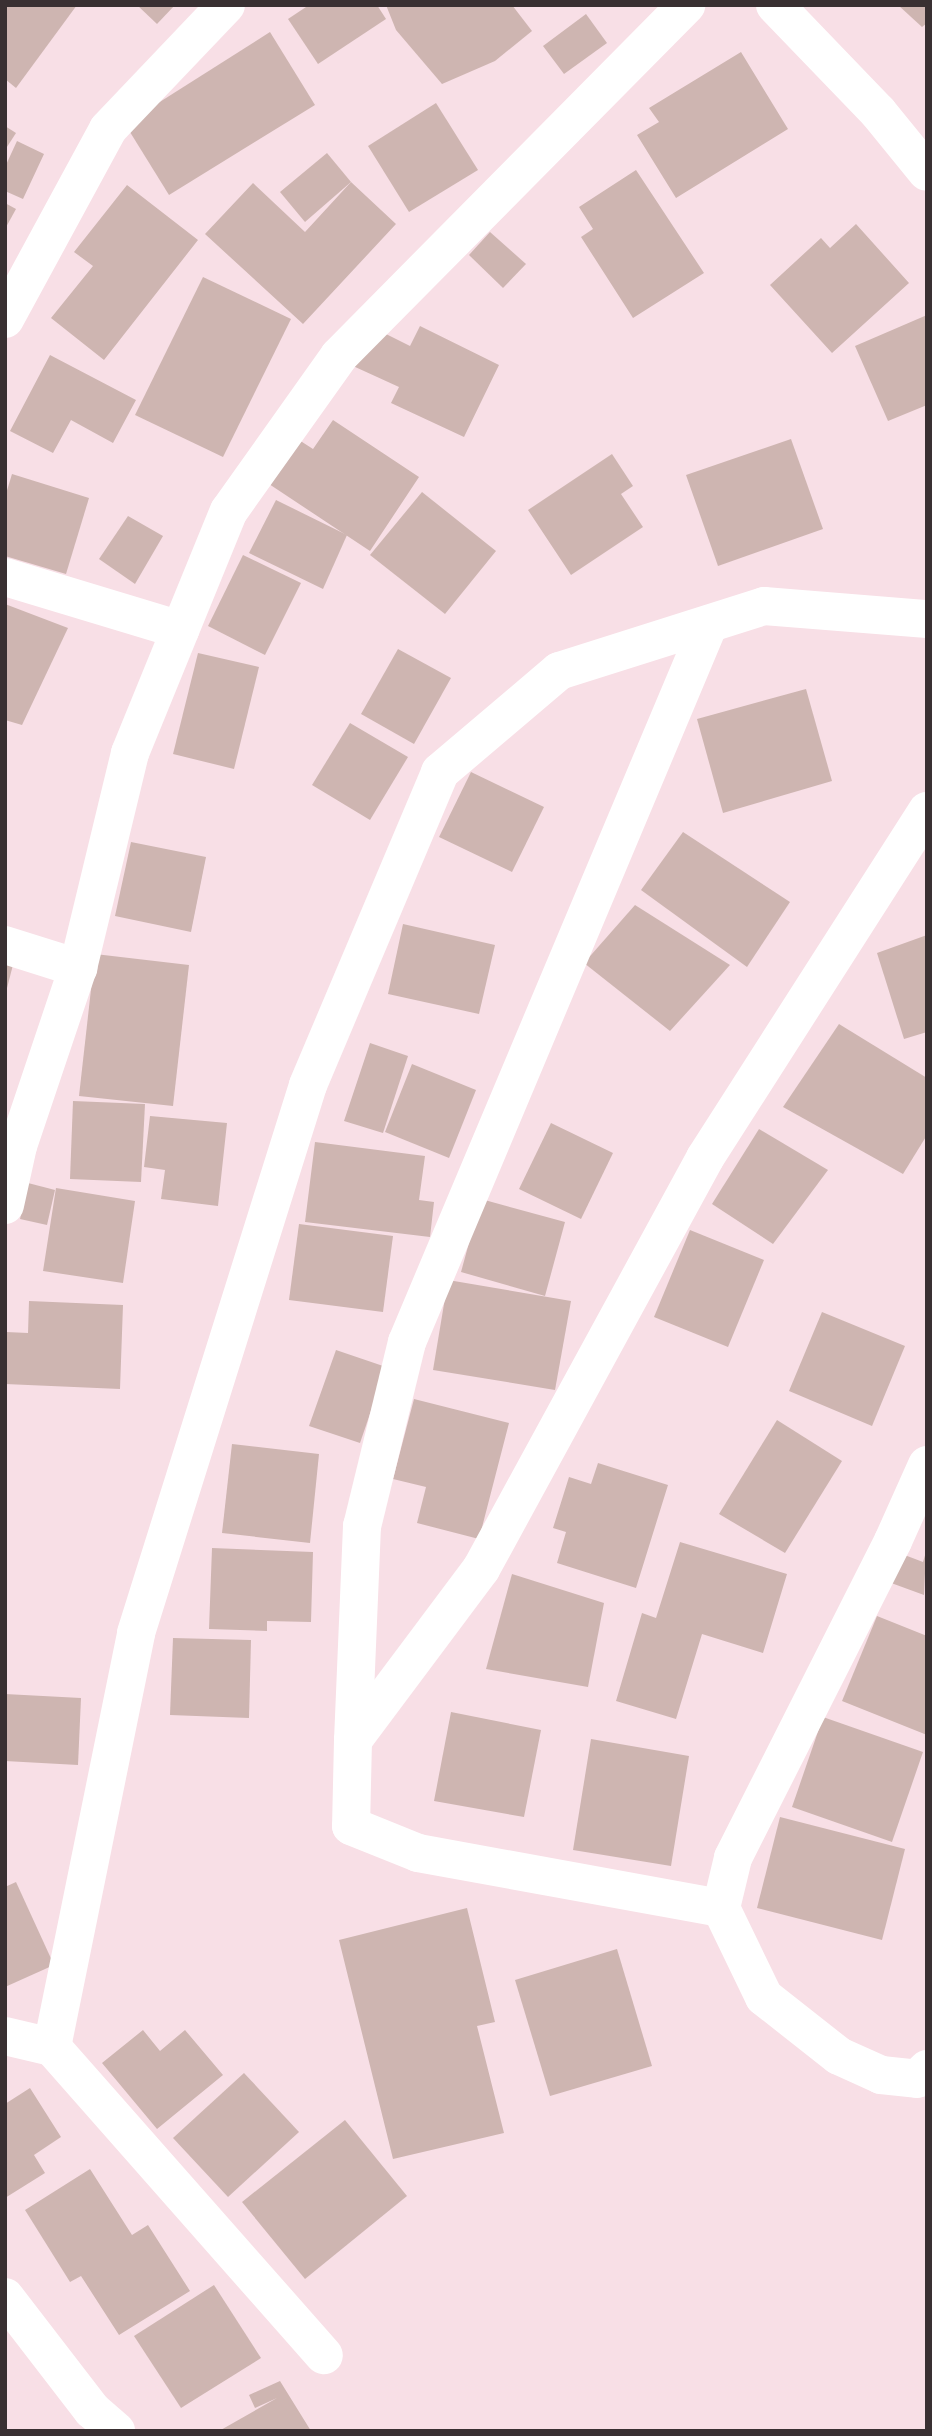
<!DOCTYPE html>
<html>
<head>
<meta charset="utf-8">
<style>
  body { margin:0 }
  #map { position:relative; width:932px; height:2436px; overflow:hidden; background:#f8dfe6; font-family:"PT Sans",sans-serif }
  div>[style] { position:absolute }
  .building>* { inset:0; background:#ceb5b1 }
  .minor>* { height:38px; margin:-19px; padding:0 19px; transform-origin:19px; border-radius:19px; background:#fff }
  span { translate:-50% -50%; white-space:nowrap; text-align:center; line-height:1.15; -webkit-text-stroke:6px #f8dfe6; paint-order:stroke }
  .frame { position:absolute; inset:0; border:7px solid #393032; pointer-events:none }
</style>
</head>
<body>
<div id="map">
  <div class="building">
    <i style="clip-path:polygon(5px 5px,77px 5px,16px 88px,5px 79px)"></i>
    <i style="clip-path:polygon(137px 5px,175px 5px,157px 24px)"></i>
    <i style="clip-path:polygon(309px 5px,377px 5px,386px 19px,318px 64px,288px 19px)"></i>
    <i style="clip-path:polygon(386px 5px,512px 5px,532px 31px,495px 61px,442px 84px,396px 30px)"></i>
    <i style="clip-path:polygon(898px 5px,927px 5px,927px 23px,922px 27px)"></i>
    <i style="clip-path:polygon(586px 14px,607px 43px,564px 74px,543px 46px)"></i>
    <i style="clip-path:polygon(270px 32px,315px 105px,169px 195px,125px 124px)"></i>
    <i style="clip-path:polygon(741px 52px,788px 129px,676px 198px,637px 135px,659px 122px,649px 108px)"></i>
    <i style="clip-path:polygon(436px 103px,478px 170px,409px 212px,368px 146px)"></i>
    <i style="clip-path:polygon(5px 126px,16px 133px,5px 150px)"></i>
    <i style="clip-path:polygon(17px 141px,44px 154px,23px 199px,5px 191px,5px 167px)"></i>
    <i style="clip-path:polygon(327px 153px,351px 182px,305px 222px,280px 192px)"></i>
    <i style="clip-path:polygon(636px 170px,704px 273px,633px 318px,581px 237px,593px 229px,579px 207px)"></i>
    <i style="clip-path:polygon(351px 182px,396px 224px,303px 324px,205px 234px,253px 183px,305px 232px)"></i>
    <i style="clip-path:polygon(127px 185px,198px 240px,104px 360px,51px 318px,93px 266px,74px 252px)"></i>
    <i style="clip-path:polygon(5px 203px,16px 209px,5px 229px)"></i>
    <i style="clip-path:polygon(856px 224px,909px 283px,832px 353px,770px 285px,821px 238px,830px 248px)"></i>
    <i style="clip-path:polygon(490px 232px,526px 264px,503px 288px,469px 255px)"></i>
    <i style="clip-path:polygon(203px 277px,291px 319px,223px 457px,135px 415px)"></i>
    <i style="clip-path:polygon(927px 315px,927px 405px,888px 421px,855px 346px)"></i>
    <i style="clip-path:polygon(420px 326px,499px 365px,464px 437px,391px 403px,399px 387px,353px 366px,372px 327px,410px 346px)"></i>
    <i style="clip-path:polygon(50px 355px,136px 400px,113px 443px,71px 420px,53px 453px,10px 431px)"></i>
    <i style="clip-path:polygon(333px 420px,419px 477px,370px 551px,269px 484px,299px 440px,313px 449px)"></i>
    <i style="clip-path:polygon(791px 439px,823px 529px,718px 566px,686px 475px)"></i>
    <i style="clip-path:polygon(612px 454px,633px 486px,621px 494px,643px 527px,571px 575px,528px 510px)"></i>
    <i style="clip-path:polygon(12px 474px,89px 498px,66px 574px,5px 556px,5px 497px)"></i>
    <i style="clip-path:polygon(422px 492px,496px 551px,445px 614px,370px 555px)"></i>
    <i style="clip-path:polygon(276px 500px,347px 535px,323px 589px,249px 553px)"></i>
    <i style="clip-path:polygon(128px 516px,163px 536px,135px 584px,99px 559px)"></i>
    <i style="clip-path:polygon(243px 555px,301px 583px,265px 655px,208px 626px)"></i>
    <i style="clip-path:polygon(5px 604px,68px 628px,22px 725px,5px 720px)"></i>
    <i style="clip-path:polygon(398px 649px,451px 678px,414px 744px,361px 714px)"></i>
    <i style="clip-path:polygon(198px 653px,259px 667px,234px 769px,173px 754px)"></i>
    <i style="clip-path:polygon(806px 689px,832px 781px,723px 813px,697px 719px)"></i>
    <i style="clip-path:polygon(350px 723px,408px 757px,370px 820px,312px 785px)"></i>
    <i style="clip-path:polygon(471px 772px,544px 807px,512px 872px,439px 837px)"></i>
    <i style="clip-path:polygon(683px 832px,790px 902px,747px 967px,641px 890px)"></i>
    <i style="clip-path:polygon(131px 842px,206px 857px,191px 932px,115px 916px)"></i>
    <i style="clip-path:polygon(635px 905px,730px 965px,670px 1031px,584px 963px)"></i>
    <i style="clip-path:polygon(403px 924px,495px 945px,479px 1014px,388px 994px)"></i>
    <i style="clip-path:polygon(927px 935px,927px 1032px,904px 1039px,877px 953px)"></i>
    <i style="clip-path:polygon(5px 954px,15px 957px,6px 992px,5px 992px)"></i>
    <i style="clip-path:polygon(95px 954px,189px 965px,173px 1106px,79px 1096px)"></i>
    <i style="clip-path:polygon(839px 1024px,927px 1078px,927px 1135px,903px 1174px,783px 1107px)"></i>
    <i style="clip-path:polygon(370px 1043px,408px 1056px,383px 1133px,344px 1121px)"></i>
    <i style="clip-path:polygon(412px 1064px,476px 1090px,449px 1158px,385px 1132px)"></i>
    <i style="clip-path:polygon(73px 1101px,145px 1104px,141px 1182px,70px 1179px)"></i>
    <i style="clip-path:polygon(150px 1116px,227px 1123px,218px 1206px,161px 1199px,165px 1170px,144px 1167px)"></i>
    <i style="clip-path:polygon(551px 1123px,613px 1153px,581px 1219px,519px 1189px)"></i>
    <i style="clip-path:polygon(759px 1129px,828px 1170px,773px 1244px,712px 1204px)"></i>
    <i style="clip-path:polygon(315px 1142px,425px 1156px,419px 1200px,434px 1202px,430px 1237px,305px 1222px)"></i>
    <i style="clip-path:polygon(28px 1183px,55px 1190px,47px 1225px,20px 1219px)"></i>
    <i style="clip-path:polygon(56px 1188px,135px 1201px,123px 1283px,43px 1271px)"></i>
    <i style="clip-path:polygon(481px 1199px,565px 1222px,545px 1296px,461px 1272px)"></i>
    <i style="clip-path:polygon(299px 1224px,393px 1236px,383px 1312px,289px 1300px)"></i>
    <i style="clip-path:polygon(690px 1230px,764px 1260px,728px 1347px,654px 1317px)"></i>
    <i style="clip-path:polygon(448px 1280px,571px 1301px,555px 1390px,433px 1370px)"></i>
    <i style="clip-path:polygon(29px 1301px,123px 1305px,120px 1389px,5px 1384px,6px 1332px,28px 1333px)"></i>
    <i style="clip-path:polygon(822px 1312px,905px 1346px,872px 1426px,789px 1391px)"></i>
    <i style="clip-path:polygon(336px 1350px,386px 1367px,360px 1443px,309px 1426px)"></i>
    <i style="clip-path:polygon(414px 1399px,509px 1423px,479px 1539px,417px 1523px,426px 1487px,393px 1479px)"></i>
    <i style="clip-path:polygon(777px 1420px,842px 1461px,785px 1553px,719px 1514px)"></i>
    <i style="clip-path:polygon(232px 1444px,319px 1454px,310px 1543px,222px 1533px)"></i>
    <i style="clip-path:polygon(598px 1463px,668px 1485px,636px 1588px,557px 1563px,566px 1532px,553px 1528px,569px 1477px,591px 1484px)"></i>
    <i style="clip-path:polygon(680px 1542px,787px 1574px,763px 1653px,702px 1634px,676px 1719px,616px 1701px,642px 1613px,656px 1618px)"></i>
    <i style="clip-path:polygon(212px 1548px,313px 1552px,311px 1622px,267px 1621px,267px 1631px,209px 1629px)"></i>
    <i style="clip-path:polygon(894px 1551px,923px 1562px,926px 1552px,924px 1595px,883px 1580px)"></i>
    <i style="clip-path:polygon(512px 1574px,604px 1603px,588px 1687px,486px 1669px)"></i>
    <i style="clip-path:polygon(877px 1616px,927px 1636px,927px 1735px,842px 1701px)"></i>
    <i style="clip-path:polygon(173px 1638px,251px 1640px,249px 1718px,170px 1715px)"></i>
    <i style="clip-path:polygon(5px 1694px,81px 1698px,78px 1765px,5px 1761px)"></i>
    <i style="clip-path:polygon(451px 1712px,541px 1730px,524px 1817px,434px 1801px)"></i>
    <i style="clip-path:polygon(823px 1717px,923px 1752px,892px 1842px,792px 1807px)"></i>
    <i style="clip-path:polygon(591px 1739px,689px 1756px,671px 1866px,573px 1850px)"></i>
    <i style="clip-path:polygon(780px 1817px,905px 1849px,882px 1940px,757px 1908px)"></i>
    <i style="clip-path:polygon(16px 1882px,54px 1965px,5px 1987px,5px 1887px)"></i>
    <i style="clip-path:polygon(467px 1908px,495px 2022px,477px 2026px,504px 2133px,393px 2159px,339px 1940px)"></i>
    <i style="clip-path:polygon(617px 1949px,652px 2066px,550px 2096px,515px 1980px)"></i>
    <i style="clip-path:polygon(143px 2030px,160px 2051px,185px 2030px,223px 2075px,157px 2129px,102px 2063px)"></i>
    <i style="clip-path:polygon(244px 2073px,299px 2132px,228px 2197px,173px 2138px)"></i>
    <i style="clip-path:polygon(30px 2088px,61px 2137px,34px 2155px,45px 2173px,5px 2198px,5px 2104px)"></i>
    <i style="clip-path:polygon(345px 2120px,407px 2196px,305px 2279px,242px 2202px)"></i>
    <i style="clip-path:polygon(90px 2169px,132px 2235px,148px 2225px,190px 2291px,119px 2335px,81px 2276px,70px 2282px,25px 2210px)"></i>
    <i style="clip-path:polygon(214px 2285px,261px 2358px,181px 2408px,134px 2336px)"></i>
    <i style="clip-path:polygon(280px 2381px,311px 2431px,219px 2431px,277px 2398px,255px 2408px,249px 2395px)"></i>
  </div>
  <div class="minor">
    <i style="left:775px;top:5px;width:149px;rotate:46.1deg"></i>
    <i style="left:878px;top:112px;width:77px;rotate:50.8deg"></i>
    <i style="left:5px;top:319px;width:216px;rotate:-61.5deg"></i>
    <i style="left:108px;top:129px;width:171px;rotate:-46.4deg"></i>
    <i style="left:5px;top:577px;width:183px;rotate:16.8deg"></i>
    <i style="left:709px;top:624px;width:779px;rotate:112.81deg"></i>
    <i style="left:407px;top:1342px;width:189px;rotate:103.7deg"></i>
    <i style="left:362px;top:1526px;width:214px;rotate:92.4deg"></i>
    <i style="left:353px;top:1740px;width:214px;rotate:-53.2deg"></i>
    <i style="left:481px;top:1569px;width:468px;rotate:-61.4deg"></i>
    <i style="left:705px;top:1158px;width:412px;rotate:-57.4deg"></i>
    <i style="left:5px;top:945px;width:77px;rotate:17.5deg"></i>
    <i style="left:5px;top:1205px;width:60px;rotate:-77.6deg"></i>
    <i style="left:18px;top:1146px;width:188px;rotate:-71.4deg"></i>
    <i style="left:78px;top:968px;width:221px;rotate:-76.4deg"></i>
    <i style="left:130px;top:753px;width:261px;rotate:-67.8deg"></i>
    <i style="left:229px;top:511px;width:190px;rotate:-54.6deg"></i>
    <i style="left:339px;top:356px;width:494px;rotate:-45.3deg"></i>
    <i style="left:927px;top:1465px;width:83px;rotate:114.1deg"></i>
    <i style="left:893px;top:1541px;width:355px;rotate:116.8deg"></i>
    <i style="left:733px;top:1858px;width:51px;rotate:103.5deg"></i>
    <i style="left:721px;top:1908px;width:99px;rotate:64.2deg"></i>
    <i style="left:764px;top:1997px;width:95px;rotate:38.2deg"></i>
    <i style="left:839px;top:2056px;width:46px;rotate:24.3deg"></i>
    <i style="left:881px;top:2075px;width:36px;rotate:6deg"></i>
    <i style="left:917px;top:2079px;width:14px;rotate:-45deg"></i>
    <i style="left:353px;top:1740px;width:86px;rotate:91.3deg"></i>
    <i style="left:351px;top:1826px;width:72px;rotate:21.9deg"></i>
    <i style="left:418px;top:1853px;width:308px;rotate:10.3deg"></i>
    <i style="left:5px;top:2036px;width:48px;rotate:13.2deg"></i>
    <i style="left:52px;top:2047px;width:411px;rotate:48.6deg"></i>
    <i style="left:52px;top:2047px;width:422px;rotate:-78.5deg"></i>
    <i style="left:136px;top:1633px;width:574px;rotate:-72.57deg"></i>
    <i style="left:308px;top:1085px;width:340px;rotate:-67.1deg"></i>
    <i style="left:440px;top:772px;width:156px;rotate:-40.3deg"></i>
    <i style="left:559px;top:671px;width:215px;rotate:-17.6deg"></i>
    <i style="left:764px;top:606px;width:164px;rotate:4.6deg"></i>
    <i style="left:5px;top:2297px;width:143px;rotate:52.4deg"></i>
    <i style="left:92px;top:2410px;width:32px;rotate:41deg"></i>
  </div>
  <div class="frame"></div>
</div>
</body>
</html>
